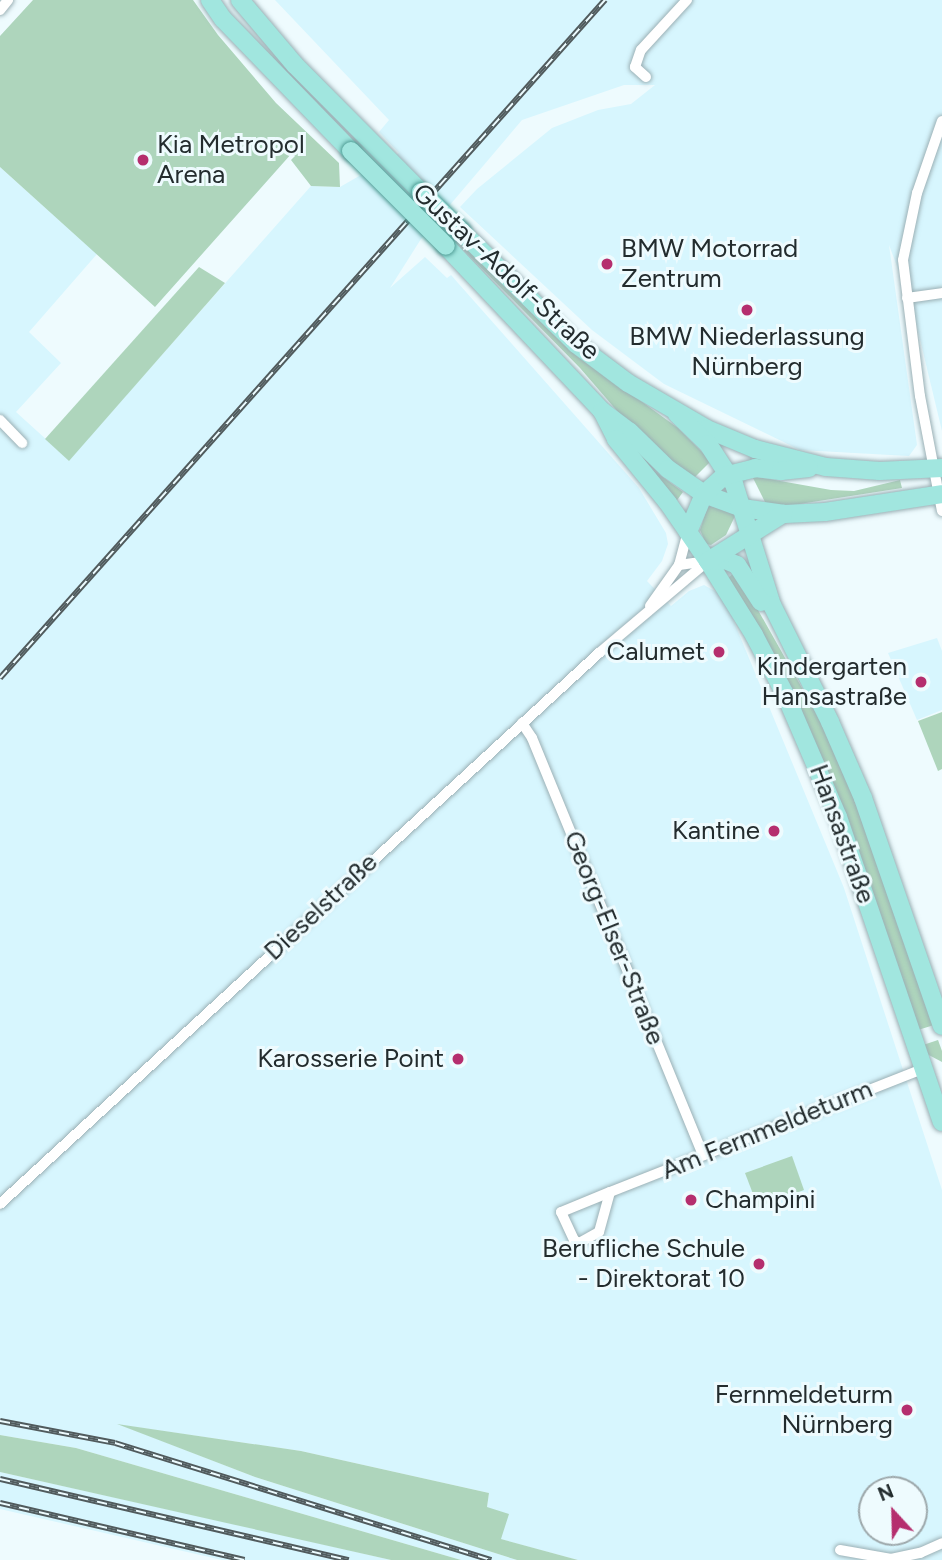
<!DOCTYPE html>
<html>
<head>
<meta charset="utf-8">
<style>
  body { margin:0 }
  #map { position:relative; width:942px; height:1560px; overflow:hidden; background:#eefbfe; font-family:Figtree,sans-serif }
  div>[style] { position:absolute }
  .built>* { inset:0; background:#d7f6fe }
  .green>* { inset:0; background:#aed5bc }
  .roads { filter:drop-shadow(0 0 2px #9bb0b5) drop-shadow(0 0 2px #9bb0b5) }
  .minor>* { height:10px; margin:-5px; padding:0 5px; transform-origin:5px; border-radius:5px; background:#fff }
  .primary>* { height:18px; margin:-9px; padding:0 9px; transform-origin:9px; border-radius:9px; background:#a1e6df }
  .rail>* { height:6px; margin-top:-3px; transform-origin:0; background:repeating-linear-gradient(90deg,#eefbfe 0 10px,#515b5d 0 20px); box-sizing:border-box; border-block:2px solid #515b5d }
  .bridges { filter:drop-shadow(0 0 2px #4d9a93) drop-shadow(0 0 2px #4d9a93) }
  .primary-bridge>* { height:18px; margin:-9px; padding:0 9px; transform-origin:9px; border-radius:9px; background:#a1e6df }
  .dots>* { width:19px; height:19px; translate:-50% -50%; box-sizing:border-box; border:4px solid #eefbfe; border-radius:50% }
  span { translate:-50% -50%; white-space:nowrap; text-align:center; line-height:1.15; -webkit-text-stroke:6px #eefbfe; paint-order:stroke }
  .poi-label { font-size:26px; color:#232c2e }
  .left { translate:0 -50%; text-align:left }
  .right { translate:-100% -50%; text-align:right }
  .street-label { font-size:26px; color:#232c2e }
  .north { position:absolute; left:858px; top:1476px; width:70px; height:70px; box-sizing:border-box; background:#eefbfe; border:2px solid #9da8ab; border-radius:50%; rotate:338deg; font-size:19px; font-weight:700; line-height:28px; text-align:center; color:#232c2e }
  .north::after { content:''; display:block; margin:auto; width:24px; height:32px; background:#b52e6e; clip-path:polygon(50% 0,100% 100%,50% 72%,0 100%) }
</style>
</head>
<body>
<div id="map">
  <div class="built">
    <i style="clip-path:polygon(evenodd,275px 0,942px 0,942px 431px,912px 306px,889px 245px,917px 445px,909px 456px,800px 450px,664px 384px,592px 330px,460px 207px,477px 189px,552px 128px,598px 110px,631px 104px,655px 85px,624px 85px,522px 120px,421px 239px,390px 288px,425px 257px,447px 278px,451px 275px,639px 488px,666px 533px,668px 544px,662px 561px,647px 581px,671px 606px,689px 591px,704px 585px,720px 594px,727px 605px,844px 888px,942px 1190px,942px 1560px,578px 1560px,500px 1539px,487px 1507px,489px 1493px,301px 1451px,121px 1425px,255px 1477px,517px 1560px,461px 1560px,76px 1448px,0 1435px,0 167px,97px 254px,29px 332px,61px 363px,16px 412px,69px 460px,311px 186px,340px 187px,399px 153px,379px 132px,389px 120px,275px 0,872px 1490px,914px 1490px,914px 1532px,872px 1532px,872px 1490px)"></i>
    <i style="clip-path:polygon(937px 638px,942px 651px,942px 710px,917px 720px,888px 653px)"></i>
    <i style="clip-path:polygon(0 1472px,261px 1530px,391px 1560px,222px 1560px,0 1509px)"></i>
  </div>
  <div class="green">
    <i style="clip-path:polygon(33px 0,193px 0,218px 35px,276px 103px,339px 163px,340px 187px,311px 186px,291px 160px,295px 156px,292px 153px,155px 307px,0 167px,0 36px)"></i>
    <i style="clip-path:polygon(455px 237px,546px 326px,590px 364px,678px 428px,711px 461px,692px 480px,618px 412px,580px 368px,453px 239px)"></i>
    <i style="clip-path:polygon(199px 267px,225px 283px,69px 461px,45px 439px)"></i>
    <i style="clip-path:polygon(649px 467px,683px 492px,675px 503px)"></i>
    <i style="clip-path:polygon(752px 476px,831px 490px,854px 491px,900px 480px,902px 488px,793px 505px,767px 506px)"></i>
    <i style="clip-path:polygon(708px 505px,736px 514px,726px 535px,711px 545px,706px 544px,700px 530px)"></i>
    <i style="clip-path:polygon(736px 571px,824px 727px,853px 794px,934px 1025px,918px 1030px,857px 852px,727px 579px)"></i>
    <i style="clip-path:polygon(942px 712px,942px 769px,938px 771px,918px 721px)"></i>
    <i style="clip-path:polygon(938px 1040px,942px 1051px,942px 1062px,925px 1053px,923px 1045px)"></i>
    <i style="clip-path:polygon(792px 1156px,804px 1190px,758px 1207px,745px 1173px)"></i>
    <i style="clip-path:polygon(117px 1424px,301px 1451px,489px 1493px,487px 1507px,509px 1514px,501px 1539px,578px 1560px,517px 1560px,255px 1477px)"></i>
    <i style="clip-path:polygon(0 1435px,76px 1448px,461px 1560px,391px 1560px,0 1472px)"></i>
  </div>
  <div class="roads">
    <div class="minor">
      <i style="left:0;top:10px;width:13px;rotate:-51deg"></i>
      <i style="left:646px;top:77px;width:15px;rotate:-138deg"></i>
      <i style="left:635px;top:67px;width:18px;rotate:-71deg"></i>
      <i style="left:641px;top:50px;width:68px;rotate:-47.4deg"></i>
      <i style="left:942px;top:121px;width:76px;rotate:109.1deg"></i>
      <i style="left:917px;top:193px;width:68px;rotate:101.8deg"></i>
      <i style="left:903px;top:260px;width:137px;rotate:82.9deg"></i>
      <i style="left:920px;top:396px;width:117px;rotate:79.2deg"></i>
      <i style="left:907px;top:298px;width:35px;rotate:-8deg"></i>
      <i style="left:0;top:420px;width:32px;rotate:46deg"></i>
      <i style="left:679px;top:565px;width:29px;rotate:-8deg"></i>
      <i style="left:650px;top:606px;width:50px;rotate:-54.7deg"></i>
      <i style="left:679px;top:565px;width:34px;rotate:-75deg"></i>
      <i style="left:522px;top:723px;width:18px;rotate:56deg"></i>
      <i style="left:532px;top:738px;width:451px;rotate:67.7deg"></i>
      <i style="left:610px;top:1192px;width:53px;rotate:157.8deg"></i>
      <i style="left:561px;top:1212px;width:31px;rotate:65deg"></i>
      <i style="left:574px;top:1240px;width:6px;rotate:31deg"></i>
      <i style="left:579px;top:1243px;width:23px;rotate:-29deg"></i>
      <i style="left:599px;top:1232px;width:41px;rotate:-74.6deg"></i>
      <i style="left:610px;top:1192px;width:338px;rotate:-21.5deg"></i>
      <i style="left:0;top:1204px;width:814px;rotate:-42.61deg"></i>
      <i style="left:599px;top:653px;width:143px;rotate:-40.2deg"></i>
      <i style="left:840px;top:1550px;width:52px;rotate:10deg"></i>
      <i style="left:891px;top:1559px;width:30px;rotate:-12deg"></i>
      <i style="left:920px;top:1553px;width:24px;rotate:-24deg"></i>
    </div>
    <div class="primary">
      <i style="left:210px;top:0;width:23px;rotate:56deg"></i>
      <i style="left:223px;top:19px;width:184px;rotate:45.9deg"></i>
      <i style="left:240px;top:0;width:85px;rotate:49.8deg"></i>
      <i style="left:295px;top:65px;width:179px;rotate:45.2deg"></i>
      <i style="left:461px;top:231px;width:161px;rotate:44.5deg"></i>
      <i style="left:576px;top:344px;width:65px;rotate:36.9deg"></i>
      <i style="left:628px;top:383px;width:91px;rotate:30.2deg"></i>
      <i style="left:707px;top:429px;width:52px;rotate:22.6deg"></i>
      <i style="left:755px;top:449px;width:73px;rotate:14.2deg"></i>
      <i style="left:826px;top:467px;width:54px;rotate:4.2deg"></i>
      <i style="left:880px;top:471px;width:62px;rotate:-2.8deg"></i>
      <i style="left:446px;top:246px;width:227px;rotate:46.6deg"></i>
      <i style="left:602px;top:411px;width:34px;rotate:37deg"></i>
      <i style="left:629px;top:431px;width:54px;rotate:44.3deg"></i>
      <i style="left:668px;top:469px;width:44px;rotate:34.8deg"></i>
      <i style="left:704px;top:494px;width:40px;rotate:20.2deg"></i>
      <i style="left:742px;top:508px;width:43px;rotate:7.9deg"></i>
      <i style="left:785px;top:514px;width:40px;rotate:-2.9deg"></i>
      <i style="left:825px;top:512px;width:118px;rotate:-8.7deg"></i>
      <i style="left:602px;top:411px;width:31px;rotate:63deg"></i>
      <i style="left:616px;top:439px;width:82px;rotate:50.9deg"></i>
      <i style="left:668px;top:503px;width:70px;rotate:55.4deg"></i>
      <i style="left:708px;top:561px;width:87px;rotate:58.1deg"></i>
      <i style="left:754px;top:635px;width:67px;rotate:62.3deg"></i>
      <i style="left:785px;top:694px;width:134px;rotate:66.7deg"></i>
      <i style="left:838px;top:817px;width:322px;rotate:71.2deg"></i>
      <i style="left:677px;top:414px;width:43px;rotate:44.1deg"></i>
      <i style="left:708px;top:444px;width:48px;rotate:57deg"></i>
      <i style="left:734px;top:484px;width:127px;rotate:72.6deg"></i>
      <i style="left:772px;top:605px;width:131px;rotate:63.6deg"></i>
      <i style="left:830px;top:722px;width:83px;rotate:66.5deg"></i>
      <i style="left:863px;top:798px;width:241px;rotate:70.9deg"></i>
      <i style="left:688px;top:532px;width:41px;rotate:-67.2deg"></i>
      <i style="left:704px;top:494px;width:27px;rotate:-42deg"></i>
      <i style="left:724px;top:476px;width:32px;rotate:-14deg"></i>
      <i style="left:755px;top:468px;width:26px;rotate:7deg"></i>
      <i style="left:781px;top:471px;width:28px;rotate:-6deg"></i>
      <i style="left:708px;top:561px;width:17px;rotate:-3deg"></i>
      <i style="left:725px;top:560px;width:13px;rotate:23deg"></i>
      <i style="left:737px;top:565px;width:44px;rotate:57deg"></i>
      <i style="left:708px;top:561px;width:89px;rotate:-32.1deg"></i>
    </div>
  </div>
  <div class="rail">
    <i style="left:0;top:678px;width:909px;rotate:-48.26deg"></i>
    <i style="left:0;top:1421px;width:117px;rotate:10.8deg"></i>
    <i style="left:115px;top:1443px;width:394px;rotate:17.3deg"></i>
    <i style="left:0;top:1479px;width:358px;rotate:13.1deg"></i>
    <i style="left:0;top:1503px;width:251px;rotate:13.1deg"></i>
  </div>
  <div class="bridges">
    <div class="primary-bridge">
      <i style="left:351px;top:151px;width:134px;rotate:45deg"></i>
      <i style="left:421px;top:192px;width:56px;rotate:44.3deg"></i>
    </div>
  </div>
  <div class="dots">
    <i style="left:143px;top:160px;background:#b52e6e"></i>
    <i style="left:607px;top:264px;background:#b52e6e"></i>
    <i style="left:747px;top:310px;background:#b52e6e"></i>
    <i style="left:719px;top:652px;background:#b52e6e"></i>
    <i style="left:921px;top:682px;background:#b52e6e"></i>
    <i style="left:774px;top:831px;background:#b52e6e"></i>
    <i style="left:458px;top:1059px;background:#b52e6e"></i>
    <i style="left:691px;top:1200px;background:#b52e6e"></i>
    <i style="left:759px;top:1264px;background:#b52e6e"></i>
    <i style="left:907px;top:1410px;background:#b52e6e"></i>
  </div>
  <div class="poi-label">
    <span class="left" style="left:157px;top:160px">Kia Metropol<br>Arena</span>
    <span class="left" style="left:621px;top:264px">BMW Motorrad<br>Zentrum</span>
    <span style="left:747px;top:352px">BMW Niederlassung<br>Nürnberg</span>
    <span class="right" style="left:705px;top:652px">Calumet</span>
    <span class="right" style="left:907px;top:682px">Kindergarten<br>Hansastraße</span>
    <span class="right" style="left:760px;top:831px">Kantine</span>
    <span class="right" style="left:444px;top:1059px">Karosserie Point</span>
    <span class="left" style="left:705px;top:1200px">Champini</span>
    <span class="right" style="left:745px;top:1264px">Berufliche Schule<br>- Direktorat 10</span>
    <span class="right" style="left:893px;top:1410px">Fernmeldeturm<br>Nürnberg</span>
  </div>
  <div class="street-label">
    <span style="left:506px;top:272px;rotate:43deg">Gustav-Adolf-Straße</span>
    <span style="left:842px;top:834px;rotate:70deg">Hansastraße</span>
    <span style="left:321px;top:907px;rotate:-43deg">Dieselstraße</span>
    <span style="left:614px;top:938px;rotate:68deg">Georg-Elser-Straße</span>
    <span style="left:767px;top:1130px;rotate:-22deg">Am Fernmeldeturm</span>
  </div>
  <div class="north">N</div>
</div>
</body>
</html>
